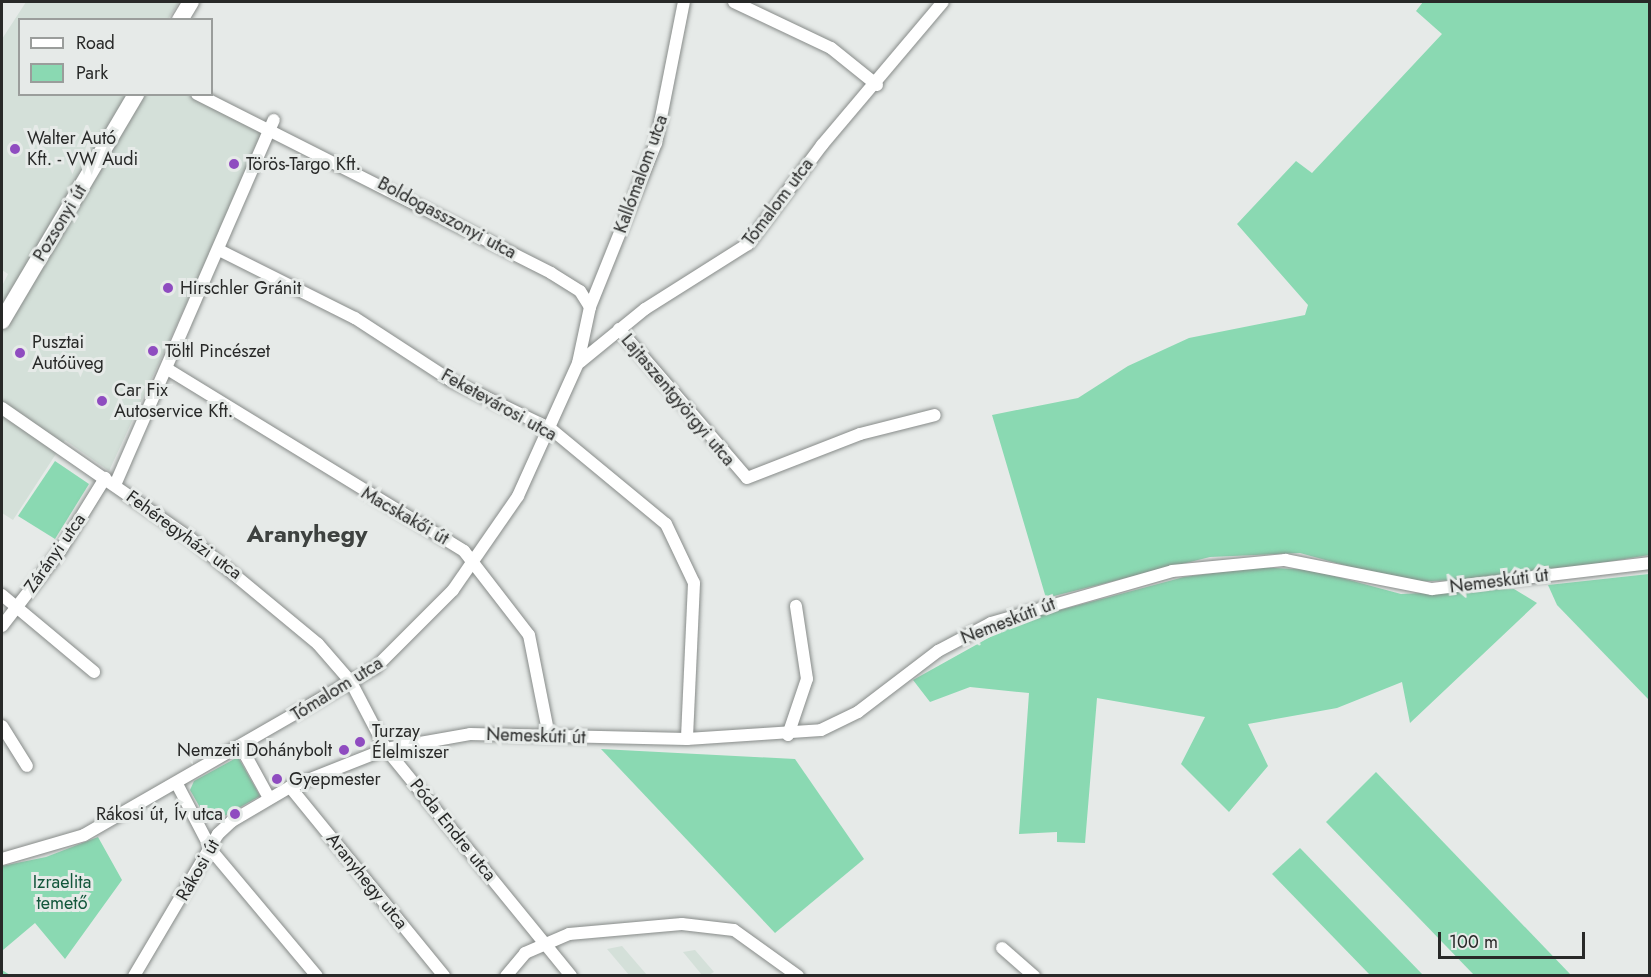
<!DOCTYPE html>
<html>
<head>
<meta charset="utf-8">
<style>
  body { margin:0 }
  #map { position:relative; width:1651px; height:977px; overflow:hidden; background:#e6eae8; font-family:Jost,sans-serif }
  div>[style] { position:absolute }
  .built>* { inset:0; background:#d4e0d9 }
  .green>* { inset:0; background:#8ad9b2 }
  .roads { filter:drop-shadow(0 0 2px #878b89) drop-shadow(0 0 2px #878b89) }
  .minor>* { height:12px; margin:-6px; padding:0 6px; transform-origin:6px; border-radius:6px; background:#fff }
  .secondary>* { height:16px; margin:-8px; padding:0 8px; transform-origin:8px; border-radius:8px; background:#fff }
  .dots>* { width:16px; height:16px; translate:-50% -50%; box-sizing:border-box; border:3px solid #e6eae8; border-radius:50% }
  span { translate:-50% -50%; white-space:nowrap; text-align:center; line-height:1.15; -webkit-text-stroke:6px #e6eae8; paint-order:stroke }
  .poi-label { font-size:18px; color:#282928 }
  .left { translate:0 -50%; text-align:left }
  .right { translate:-100% -50%; text-align:right }
  .street-label { font-size:18px; color:#282928 }
  .park-label { font-size:18px; color:#12563b }
  .district-label { font-size:24px; color:#3e4240; font-weight:700 }
  .frame { position:absolute; inset:0; border:3px solid #282928; pointer-events:none }
  .legend { position:absolute; left:18px; top:18px; width:195px; height:78px; box-sizing:border-box; background:#e6eae8; border:2px solid #9a9d9b; margin:0; padding:8px 10px; list-style:none; font-size:18px; color:#282928 }
  .legend li { display:flex; align-items:center; gap:12px; height:30px }
  .legend b { width:30px; border:2px solid #9a9d9b }
  .scale { position:absolute; left:1438px; top:932px; width:147px; height:27px; box-sizing:border-box; border:3px solid #282928; border-top:0; padding-left:8px; font-size:18px; line-height:21px; white-space:nowrap; color:#282928; -webkit-text-stroke:4px #e6eae8; paint-order:stroke }
</style>
</head>
<body>
<div id="map">
  <div class="built">
    <i style="clip-path:polygon(26px 2px,179px 2px,168px 19px,20px 20px,20px 94px,194px 95px,266px 131px,109px 471px,65px 440px,13px 520px,2px 513px,2px 286px,8px 274px,2px 270px,2px 39px)"></i>
    <i style="clip-path:polygon(622px 946px,647px 975px,629px 975px,607px 949px)"></i>
    <i style="clip-path:polygon(695px 950px,714px 972px,709px 975px,702px 975px,683px 952px)"></i>
  </div>
  <div class="green">
    <i style="clip-path:polygon(1423px 2px,1649px 2px,1649px 555px,1510px 578px,1405px 582px,1300px 553px,1210px 557px,1046px 598px,992px 415px,1078px 398px,1128px 366px,1189px 338px,1305px 315px,1308px 305px,1237px 224px,1296px 161px,1312px 173px,1442px 34px,1416px 11px)"></i>
    <i style="clip-path:polygon(55px 461px,89px 484px,55px 539px,18px 516px)"></i>
    <i style="clip-path:polygon(1257px 567px,1312px 570px,1401px 594px,1514px 589px,1537px 603px,1410px 723px,1402px 682px,1337px 708px,1248px 724px,1268px 766px,1229px 812px,1181px 764px,1205px 717px,1097px 698px,1085px 843px,1057px 842px,1057px 832px,1019px 834px,1029px 693px,970px 687px,930px 702px,913px 680px,1019px 621px,1184px 577px)"></i>
    <i style="clip-path:polygon(1649px 574px,1650px 574px,1649px 700px,1557px 605px,1548px 585px)"></i>
    <i style="clip-path:polygon(601px 749px,795px 759px,864px 859px,775px 933px)"></i>
    <i style="clip-path:polygon(238px 757px,260px 796px,221px 818px,206px 818px,190px 790px,194px 781px)"></i>
    <i style="clip-path:polygon(1376px 772px,1571px 975px,1474px 975px,1326px 822px)"></i>
    <i style="clip-path:polygon(98px 837px,122px 880px,65px 959px,35px 923px,3px 950px,2px 970px,10px 975px,2px 975px,2px 866px,46px 857px)"></i>
    <i style="clip-path:polygon(1300px 848px,1423px 975px,1370px 975px,1272px 874px)"></i>
  </div>
  <div class="roads">
    <div class="minor">
      <i style="left:734px;top:2px;width:107px;rotate:25.4deg"></i>
      <i style="left:831px;top:48px;width:59px;rotate:38.8deg"></i>
      <i style="left:197px;top:94px;width:397px;rotate:26.8deg"></i>
      <i style="left:551px;top:273px;width:34px;rotate:32deg"></i>
      <i style="left:580px;top:291px;width:19px;rotate:58deg"></i>
      <i style="left:219px;top:250px;width:152px;rotate:26.6deg"></i>
      <i style="left:355px;top:318px;width:113px;rotate:33.1deg"></i>
      <i style="left:450px;top:380px;width:112px;rotate:25.9deg"></i>
      <i style="left:551px;top:429px;width:149px;rotate:39.6deg"></i>
      <i style="left:666px;top:524px;width:65px;rotate:64.6deg"></i>
      <i style="left:694px;top:583px;width:156px;rotate:92.6deg"></i>
      <i style="left:619px;top:329px;width:196px;rotate:49.3deg"></i>
      <i style="left:747px;top:478px;width:121px;rotate:-21.3deg"></i>
      <i style="left:860px;top:434px;width:77px;rotate:-14.2deg"></i>
      <i style="left:580px;top:362px;width:84px;rotate:-39.2deg"></i>
      <i style="left:645px;top:309px;width:122px;rotate:-32.3deg"></i>
      <i style="left:748px;top:244px;width:124px;rotate:-53.2deg"></i>
      <i style="left:822px;top:145px;width:187px;rotate:-49.8deg"></i>
      <i style="left:169px;top:370px;width:346px;rotate:31.5deg"></i>
      <i style="left:464px;top:551px;width:106px;rotate:52.3deg"></i>
      <i style="left:529px;top:635px;width:103px;rotate:78.8deg"></i>
      <i style="left:2px;top:408px;width:229px;rotate:34.7deg"></i>
      <i style="left:190px;top:538px;width:166px;rotate:39.6deg"></i>
      <i style="left:318px;top:644px;width:50px;rotate:49deg"></i>
      <i style="left:351px;top:682px;width:76px;rotate:62.4deg"></i>
      <i style="left:386px;top:749px;width:293px;rotate:50.8deg"></i>
      <i style="left:115px;top:485px;width:398px;rotate:-66.5deg"></i>
      <i style="left:2px;top:595px;width:120px;rotate:39.9deg"></i>
      <i style="left:2px;top:626px;width:95px;rotate:-52.3deg"></i>
      <i style="left:60px;top:551px;width:86px;rotate:-58.3deg"></i>
      <i style="left:2px;top:726px;width:47px;rotate:58deg"></i>
      <i style="left:788px;top:735px;width:59px;rotate:-71.3deg"></i>
      <i style="left:807px;top:679px;width:74px;rotate:-98.6deg"></i>
      <i style="left:241px;top:747px;width:58px;rotate:61.2deg"></i>
      <i style="left:177px;top:784px;width:76px;rotate:62.4deg"></i>
      <i style="left:212px;top:851px;width:163px;rotate:50deg"></i>
      <i style="left:290px;top:787px;width:244px;rotate:50.8deg"></i>
      <i style="left:2px;top:859px;width:85px;rotate:-16.3deg"></i>
      <i style="left:84px;top:835px;width:336px;rotate:-29.9deg"></i>
      <i style="left:375px;top:668px;width:110px;rotate:-45deg"></i>
      <i style="left:453px;top:590px;width:114px;rotate:-55.3deg"></i>
      <i style="left:518px;top:496px;width:146px;rotate:-65.7deg"></i>
      <i style="left:578px;top:363px;width:57px;rotate:-77.9deg"></i>
      <i style="left:590px;top:307px;width:177px;rotate:-68.1deg"></i>
      <i style="left:656px;top:143px;width:144px;rotate:-78.8deg"></i>
      <i style="left:1002px;top:948px;width:43px;rotate:41.2deg"></i>
      <i style="left:134px;top:976px;width:165px;rotate:-59.4deg"></i>
      <i style="left:218px;top:834px;width:19px;rotate:-43deg"></i>
      <i style="left:232px;top:821px;width:67px;rotate:-30.4deg"></i>
      <i style="left:290px;top:787px;width:103px;rotate:-21.6deg"></i>
      <i style="left:386px;top:749px;width:85px;rotate:-10.1deg"></i>
      <i style="left:470px;top:734px;width:217px;rotate:1.3deg"></i>
      <i style="left:687px;top:739px;width:134px;rotate:-3.8deg"></i>
      <i style="left:821px;top:730px;width:41px;rotate:-25.9deg"></i>
      <i style="left:858px;top:712px;width:101px;rotate:-37.3deg"></i>
      <i style="left:938px;top:651px;width:60px;rotate:-27.8deg"></i>
      <i style="left:991px;top:623px;width:188px;rotate:-16deg"></i>
      <i style="left:1172px;top:571px;width:114px;rotate:-5.6deg"></i>
      <i style="left:1285px;top:560px;width:150px;rotate:11.2deg"></i>
      <i style="left:1432px;top:589px;width:220px;rotate:-6.8deg"></i>
      <i style="left:506px;top:976px;width:30px;rotate:-50deg"></i>
      <i style="left:525px;top:953px;width:48px;rotate:-23.4deg"></i>
      <i style="left:569px;top:934px;width:113px;rotate:-5.1deg"></i>
      <i style="left:682px;top:924px;width:52px;rotate:6.6deg"></i>
      <i style="left:734px;top:930px;width:79px;rotate:35.7deg"></i>
    </div>
    <div class="secondary">
      <i style="left:180px;top:20px;width:21px;rotate:-59deg"></i>
      <i style="left:2px;top:321px;width:264px;rotate:-59.4deg"></i>
    </div>
  </div>
  <div class="dots">
    <i style="left:15px;top:149px;background:#8f4cc0"></i>
    <i style="left:234px;top:164px;background:#8f4cc0"></i>
    <i style="left:168px;top:288px;background:#8f4cc0"></i>
    <i style="left:153px;top:351px;background:#8f4cc0"></i>
    <i style="left:20px;top:353px;background:#8f4cc0"></i>
    <i style="left:102px;top:401px;background:#8f4cc0"></i>
    <i style="left:360px;top:742px;background:#8f4cc0"></i>
    <i style="left:344px;top:750px;background:#8f4cc0"></i>
    <i style="left:277px;top:779px;background:#8f4cc0"></i>
    <i style="left:235px;top:814px;background:#8f4cc0"></i>
  </div>
  <div class="poi-label">
    <span class="left" style="left:27px;top:149px">Walter Autó<br>Kft. - VW Audi</span>
    <span class="left" style="left:246px;top:164px">Törös-Targo Kft.</span>
    <span class="left" style="left:180px;top:288px">Hirschler Gránit</span>
    <span class="left" style="left:32px;top:353px">Pusztai<br>Autóüveg</span>
    <span class="left" style="left:165px;top:351px">Töltl Pincészet</span>
    <span class="left" style="left:114px;top:401px">Car Fix<br>Autoservice Kft.</span>
    <span class="left" style="left:372px;top:742px">Turzay<br>Élelmiszer</span>
    <span class="right" style="left:332px;top:750px">Nemzeti Dohánybolt</span>
    <span class="left" style="left:289px;top:779px">Gyepmester</span>
    <span class="right" style="left:223px;top:814px">Rákosi út, Ív utca</span>
  </div>
  <div class="street-label">
    <span style="left:641px;top:174px;rotate:-70deg">Kallómalom utca</span>
    <span style="left:778px;top:202px;rotate:-53deg">Tómalom utca</span>
    <span style="left:447px;top:218px;rotate:28deg">Boldogasszonyi utca</span>
    <span style="left:60px;top:223px;rotate:-59deg">Pozsonyi út</span>
    <span style="left:678px;top:400px;rotate:50deg">Lajtaszentgyörgyi utca</span>
    <span style="left:499px;top:405px;rotate:29deg">Feketevárosi utca</span>
    <span style="left:405px;top:516px;rotate:30deg">Macskakői út</span>
    <span style="left:184px;top:535px;rotate:36deg">Fehéregyházi utca</span>
    <span style="left:55px;top:553px;rotate:-55deg">Zárányi utca</span>
    <span style="left:1499px;top:581px;rotate:-7deg">Nemeskúti út</span>
    <span style="left:1008px;top:621px;rotate:-21deg">Nemeskúti út</span>
    <span style="left:337px;top:689px;rotate:-32deg">Tómalom utca</span>
    <span style="left:536px;top:736px;rotate:2deg">Nemeskúti út</span>
    <span style="left:453px;top:830px;rotate:51deg">Póda Endre utca</span>
    <span style="left:198px;top:870px;rotate:-60deg">Rákosi út</span>
    <span style="left:367px;top:881px;rotate:51deg">Aranyhegy utca</span>
  </div>
  <div class="park-label">
    <span style="left:62px;top:893px">Izraelita<br>temető</span>
  </div>
  <div class="district-label">
    <span style="left:307px;top:534px">Aranyhegy</span>
  </div>
  <div class="frame"></div>
  <ul class="legend">
  <li><b style="height:8px;background:#fff"></b>Road</li>
  <li><b style="height:16px;background:#8ad9b2"></b>Park</li>
  </ul>
  <div class="scale">100 m</div>
</div>
</body>
</html>
